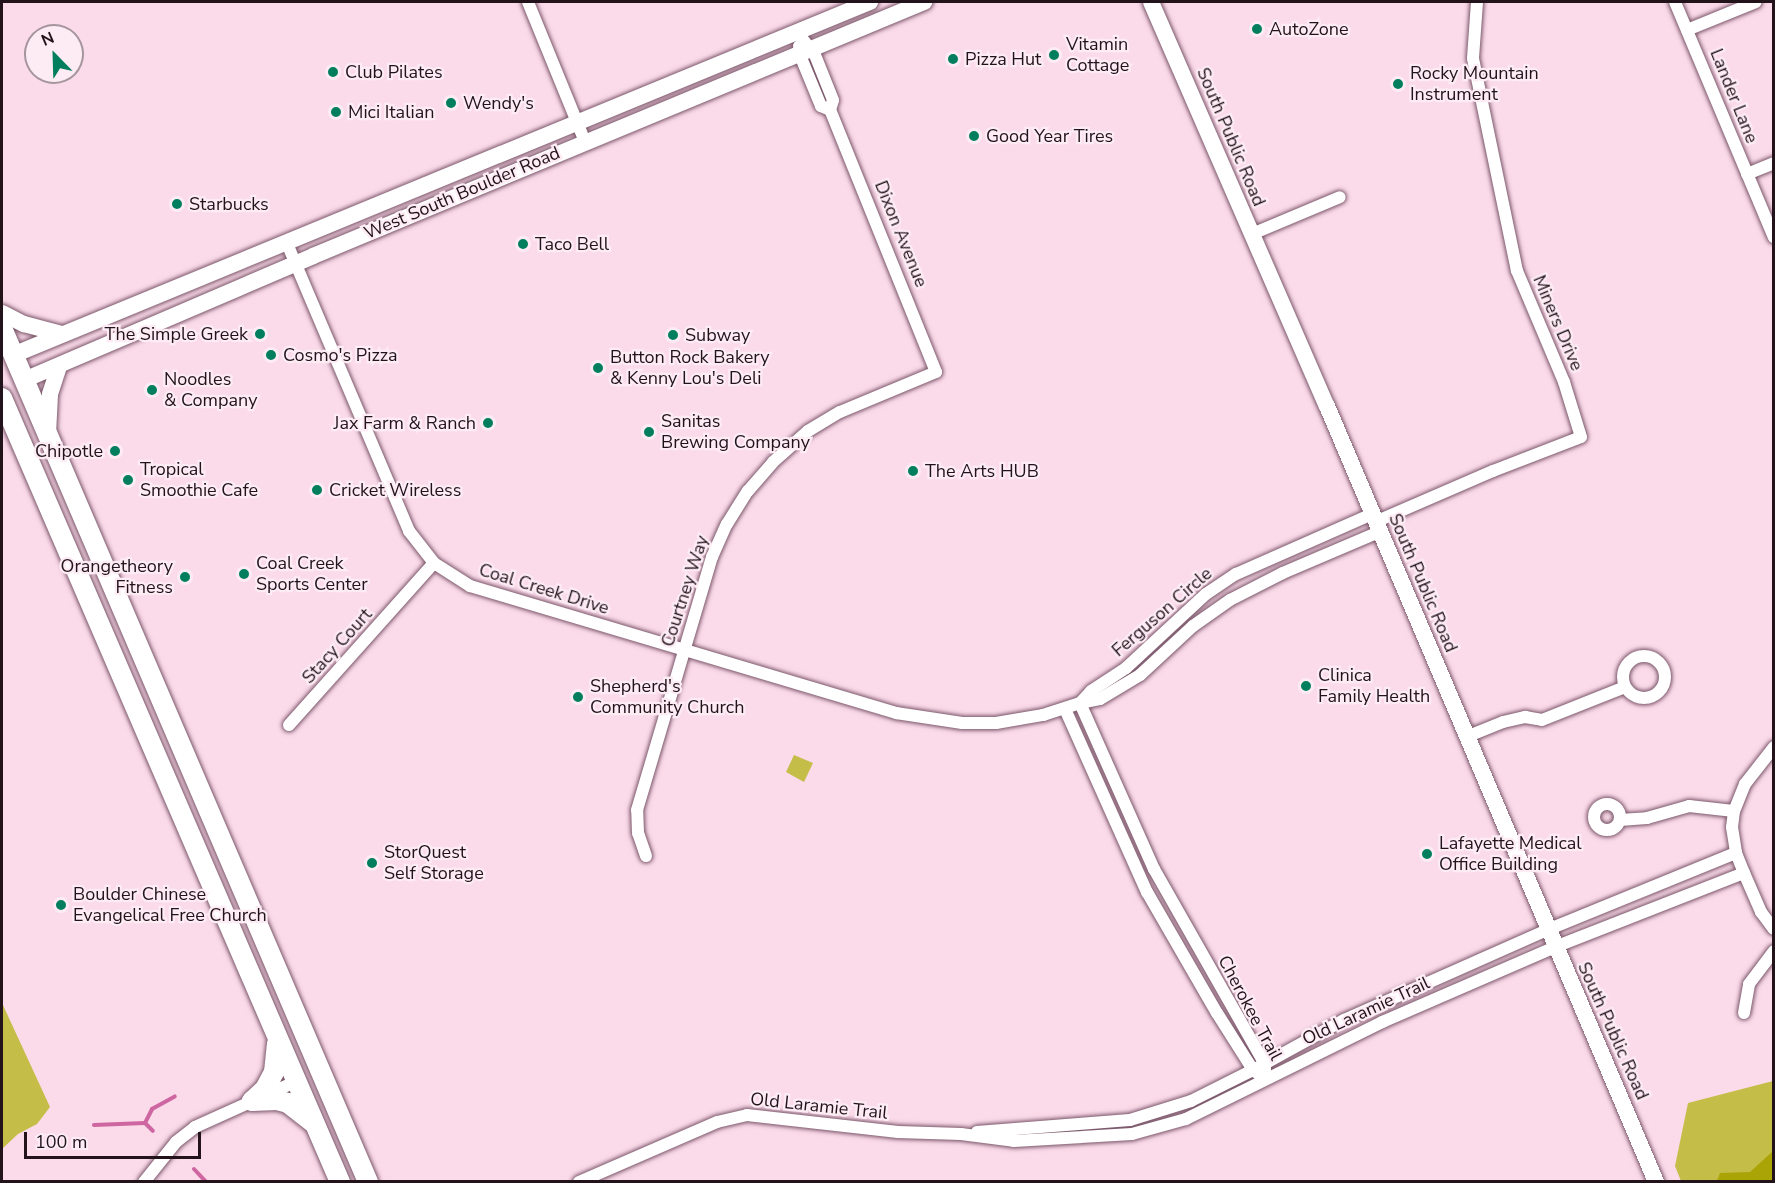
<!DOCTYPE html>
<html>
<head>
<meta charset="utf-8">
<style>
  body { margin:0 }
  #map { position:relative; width:1775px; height:1183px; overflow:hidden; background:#fbdaea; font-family:"Nunito Sans",sans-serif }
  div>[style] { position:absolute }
  .green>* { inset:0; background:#c4be48 }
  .forest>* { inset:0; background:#aaa406 }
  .stream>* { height:4px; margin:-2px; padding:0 2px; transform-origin:2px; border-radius:2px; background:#ce66a1 }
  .roads { filter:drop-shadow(0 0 2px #7b576a) drop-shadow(0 0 2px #7b576a) }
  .street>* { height:12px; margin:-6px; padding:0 6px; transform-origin:6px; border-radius:6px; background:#fff }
  .street>.ring { margin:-6px; padding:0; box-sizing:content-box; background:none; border:12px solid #fff; border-radius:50% }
  .secondary>* { height:16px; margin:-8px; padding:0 8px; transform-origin:8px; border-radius:8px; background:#fff }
  .primary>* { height:20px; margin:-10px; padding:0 10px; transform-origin:10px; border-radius:10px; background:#fff }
  .dots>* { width:16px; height:16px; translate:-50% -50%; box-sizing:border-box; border:3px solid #fdecf4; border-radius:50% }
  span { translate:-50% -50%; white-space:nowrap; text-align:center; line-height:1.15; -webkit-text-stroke:4.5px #fdecf4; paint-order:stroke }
  .poi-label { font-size:18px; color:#22131b }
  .left { translate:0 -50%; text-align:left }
  .right { translate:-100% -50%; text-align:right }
  .street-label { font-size:18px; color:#22131b }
  .frame { position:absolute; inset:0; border:3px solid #22131b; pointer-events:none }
  .north { position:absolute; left:24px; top:24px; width:60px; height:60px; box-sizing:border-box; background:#fdecf4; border:2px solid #a5959d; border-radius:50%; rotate:337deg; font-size:16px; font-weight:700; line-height:24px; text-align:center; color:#22131b }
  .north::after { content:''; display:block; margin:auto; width:21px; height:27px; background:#007e5d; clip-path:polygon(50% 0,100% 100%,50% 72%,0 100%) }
  .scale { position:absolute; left:24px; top:1132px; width:177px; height:27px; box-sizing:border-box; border:3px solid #22131b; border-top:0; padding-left:8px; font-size:18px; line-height:21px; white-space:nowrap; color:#22131b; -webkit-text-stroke:4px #fdecf4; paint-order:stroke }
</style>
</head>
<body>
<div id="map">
  <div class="green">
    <i style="clip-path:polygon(794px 755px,813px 763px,804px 782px,786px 772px)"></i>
    <i style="clip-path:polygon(2px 1003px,50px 1107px,37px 1124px,18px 1134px,2px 1149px)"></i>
    <i style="clip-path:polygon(1773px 1081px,1773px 1181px,1681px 1181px,1675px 1166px,1688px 1103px)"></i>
  </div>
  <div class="forest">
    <i style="clip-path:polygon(1773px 1151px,1773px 1181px,1717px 1181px,1720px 1173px,1750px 1172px)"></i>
  </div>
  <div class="stream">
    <i style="left:145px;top:1123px;width:16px;rotate:-63deg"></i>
    <i style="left:152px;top:1109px;width:26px;rotate:-29deg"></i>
    <i style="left:94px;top:1125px;width:51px;rotate:-2.2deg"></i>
    <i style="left:145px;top:1123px;width:11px;rotate:45deg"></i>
    <i style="left:194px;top:1169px;width:18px;rotate:47deg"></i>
  </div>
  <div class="roads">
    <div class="street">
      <i style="left:528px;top:2px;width:151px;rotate:67.8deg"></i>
      <i style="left:1675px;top:2px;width:255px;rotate:67.2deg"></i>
      <i style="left:1687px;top:30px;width:74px;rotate:-22.1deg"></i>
      <i style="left:799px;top:46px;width:14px;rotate:78deg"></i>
      <i style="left:802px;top:60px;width:50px;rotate:67.6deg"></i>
      <i style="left:821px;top:106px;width:10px;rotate:24deg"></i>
      <i style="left:1747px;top:174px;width:29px;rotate:-22deg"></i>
      <i style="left:1252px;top:234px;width:95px;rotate:-22.8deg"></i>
      <i style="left:286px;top:241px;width:315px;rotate:67deg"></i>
      <i style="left:409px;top:531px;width:41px;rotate:52deg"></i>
      <i style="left:434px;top:563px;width:43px;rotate:32.6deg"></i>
      <i style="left:470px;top:586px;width:445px;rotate:16.6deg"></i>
      <i style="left:896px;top:713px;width:67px;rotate:8.6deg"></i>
      <i style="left:962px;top:723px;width:34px"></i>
      <i style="left:996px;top:723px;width:48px;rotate:-9.7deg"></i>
      <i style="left:1043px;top:715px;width:39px;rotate:-18deg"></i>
      <i style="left:1080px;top:703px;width:20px;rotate:-11deg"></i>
      <i style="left:1100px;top:699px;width:47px;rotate:-31deg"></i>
      <i style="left:1140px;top:675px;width:72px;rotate:-42.8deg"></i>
      <i style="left:1193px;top:626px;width:45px;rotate:-35.1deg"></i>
      <i style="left:1230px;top:600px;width:59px;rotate:-27deg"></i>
      <i style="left:1283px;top:573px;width:104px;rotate:-23.1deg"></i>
      <i style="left:1375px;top:522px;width:129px;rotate:-23.4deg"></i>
      <i style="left:1493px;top:471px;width:94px;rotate:-21.1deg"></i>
      <i style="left:1581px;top:437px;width:58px;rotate:-107.2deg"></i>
      <i style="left:1564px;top:382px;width:121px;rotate:-112.9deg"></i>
      <i style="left:1517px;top:271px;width:217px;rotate:-101.7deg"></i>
      <i style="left:1473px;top:58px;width:56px;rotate:-85.9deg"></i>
      <i class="ring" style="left:1623px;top:656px;width:30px;height:30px"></i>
      <i style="left:1080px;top:703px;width:182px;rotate:66deg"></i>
      <i style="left:1154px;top:869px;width:224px;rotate:60.4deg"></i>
      <i style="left:1265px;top:1064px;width:6px;rotate:90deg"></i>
      <i style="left:1080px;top:703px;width:16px;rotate:-47deg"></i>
      <i style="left:1091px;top:691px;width:42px;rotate:-33.3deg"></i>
      <i style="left:1126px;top:668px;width:109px;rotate:-42.8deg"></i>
      <i style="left:1206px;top:594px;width:36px;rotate:-34deg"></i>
      <i style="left:1236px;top:574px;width:149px;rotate:-23.8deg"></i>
      <i style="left:1065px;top:709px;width:201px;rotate:65.9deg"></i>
      <i style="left:1147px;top:892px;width:140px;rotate:60deg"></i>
      <i style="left:1217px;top:1013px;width:67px;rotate:57.7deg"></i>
      <i style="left:1253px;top:1070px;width:9px;rotate:36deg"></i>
      <i style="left:289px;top:725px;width:217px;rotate:-48.2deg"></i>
      <i style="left:1466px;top:737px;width:40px;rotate:-22deg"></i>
      <i style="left:1503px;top:722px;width:23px;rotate:-13deg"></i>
      <i style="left:1525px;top:717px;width:17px;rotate:10deg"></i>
      <i style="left:1542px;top:720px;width:89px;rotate:-21.7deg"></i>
      <i style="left:1774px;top:747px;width:47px;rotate:128.1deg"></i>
      <i style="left:1745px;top:784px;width:29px;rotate:112deg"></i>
      <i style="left:1734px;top:811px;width:16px;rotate:97deg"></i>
      <i style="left:1732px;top:827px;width:26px;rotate:81deg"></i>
      <i style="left:1736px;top:853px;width:22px;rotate:68deg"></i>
      <i style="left:1744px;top:873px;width:43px;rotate:66.4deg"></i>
      <i style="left:1761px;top:912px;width:21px;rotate:53deg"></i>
      <i class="ring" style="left:1594px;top:804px;width:14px;height:14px"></i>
      <i style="left:1620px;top:820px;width:27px;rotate:-4deg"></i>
      <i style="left:1647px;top:818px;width:44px;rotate:-15.9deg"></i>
      <i style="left:1689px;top:806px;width:45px;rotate:6.3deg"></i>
      <i style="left:646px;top:856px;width:24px;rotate:-109deg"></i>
      <i style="left:638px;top:833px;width:23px;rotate:-92deg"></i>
      <i style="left:637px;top:810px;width:264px;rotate:-73.5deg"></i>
      <i style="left:712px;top:557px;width:36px;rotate:-66deg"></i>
      <i style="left:727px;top:524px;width:39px;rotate:-58deg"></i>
      <i style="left:748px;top:491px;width:38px;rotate:-49deg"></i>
      <i style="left:773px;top:462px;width:47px;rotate:-41.5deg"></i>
      <i style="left:808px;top:431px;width:37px;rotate:-31deg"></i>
      <i style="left:840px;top:412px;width:104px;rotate:-22.6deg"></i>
      <i style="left:936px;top:372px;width:283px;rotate:-112deg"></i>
      <i style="left:830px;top:110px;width:10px;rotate:-73deg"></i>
      <i style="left:833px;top:100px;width:48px;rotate:-111.8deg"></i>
      <i style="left:815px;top:55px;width:29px;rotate:-128deg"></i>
      <i style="left:1744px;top:1013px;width:29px;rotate:-80deg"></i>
      <i style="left:1749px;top:984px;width:41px;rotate:-52.9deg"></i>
      <i style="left:977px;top:1132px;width:153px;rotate:-4.5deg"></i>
      <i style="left:1130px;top:1120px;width:64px;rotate:-17.3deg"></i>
      <i style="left:1191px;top:1101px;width:69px;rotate:-26.6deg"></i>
      <i style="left:1253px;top:1070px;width:104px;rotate:-28.8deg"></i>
      <i style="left:1344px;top:1020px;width:222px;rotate:-23.9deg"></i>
      <i style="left:1547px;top:930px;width:204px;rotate:-22.2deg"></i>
      <i style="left:144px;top:1182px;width:51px;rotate:-51.3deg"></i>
      <i style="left:176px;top:1142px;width:24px;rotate:-38deg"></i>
      <i style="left:195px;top:1127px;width:112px;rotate:-24.3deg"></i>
      <i style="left:579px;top:1182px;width:150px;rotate:-23.5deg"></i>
      <i style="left:717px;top:1122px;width:31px;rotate:-13deg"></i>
      <i style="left:747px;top:1115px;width:152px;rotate:6.4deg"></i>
      <i style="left:898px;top:1132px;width:63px;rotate:1.8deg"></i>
      <i style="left:961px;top:1134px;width:53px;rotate:7.5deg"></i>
      <i style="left:1014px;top:1141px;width:118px;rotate:-3.4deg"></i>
      <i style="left:1132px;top:1134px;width:56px;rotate:-15.5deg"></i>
      <i style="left:1186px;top:1119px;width:219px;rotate:-26.3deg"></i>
      <i style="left:1382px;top:1022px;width:189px;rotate:-23.4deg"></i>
      <i style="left:1555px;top:947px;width:203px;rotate:-21.4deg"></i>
    </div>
    <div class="secondary">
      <i style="left:1151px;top:2px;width:441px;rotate:66.5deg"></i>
      <i style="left:1327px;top:406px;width:843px;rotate:67.02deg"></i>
      <i style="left:2px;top:313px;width:25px;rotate:27deg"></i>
      <i style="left:24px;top:324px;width:39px;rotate:15deg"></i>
      <i style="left:13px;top:355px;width:927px;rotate:-22.39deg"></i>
      <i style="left:24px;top:380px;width:314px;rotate:-23.2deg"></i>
      <i style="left:313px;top:256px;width:662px;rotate:-22.57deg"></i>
      <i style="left:48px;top:434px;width:40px;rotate:-87.1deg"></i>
      <i style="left:50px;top:394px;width:29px;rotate:-72deg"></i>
    </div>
    <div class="primary">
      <i style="left:2px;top:328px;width:929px;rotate:66.8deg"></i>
      <i style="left:2px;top:398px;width:854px;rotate:66.68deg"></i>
      <i style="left:252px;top:1101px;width:25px;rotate:-2deg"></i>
      <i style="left:277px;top:1100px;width:11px;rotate:15deg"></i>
      <i style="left:288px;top:1103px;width:31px;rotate:38deg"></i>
      <i style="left:252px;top:1101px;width:18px;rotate:-43deg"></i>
      <i style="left:265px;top:1089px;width:19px;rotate:-62deg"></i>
      <i style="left:274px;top:1072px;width:29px;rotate:-84deg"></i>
    </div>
  </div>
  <div class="dots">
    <i style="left:1257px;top:29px;background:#007e5d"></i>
    <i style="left:1054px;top:55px;background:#007e5d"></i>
    <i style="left:953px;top:59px;background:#007e5d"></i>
    <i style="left:333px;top:72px;background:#007e5d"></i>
    <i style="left:1398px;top:84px;background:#007e5d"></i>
    <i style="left:451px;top:103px;background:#007e5d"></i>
    <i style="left:336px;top:112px;background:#007e5d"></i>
    <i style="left:974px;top:136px;background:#007e5d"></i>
    <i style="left:177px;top:204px;background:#007e5d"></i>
    <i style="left:523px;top:244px;background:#007e5d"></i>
    <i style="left:260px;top:334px;background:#007e5d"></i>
    <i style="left:673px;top:335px;background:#007e5d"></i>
    <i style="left:271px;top:355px;background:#007e5d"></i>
    <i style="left:598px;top:368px;background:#007e5d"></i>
    <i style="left:152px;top:390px;background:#007e5d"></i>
    <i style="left:488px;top:423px;background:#007e5d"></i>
    <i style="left:649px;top:432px;background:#007e5d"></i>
    <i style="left:115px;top:451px;background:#007e5d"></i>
    <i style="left:913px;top:471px;background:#007e5d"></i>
    <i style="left:128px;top:480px;background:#007e5d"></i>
    <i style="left:317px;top:490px;background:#007e5d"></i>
    <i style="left:244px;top:574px;background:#007e5d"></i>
    <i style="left:185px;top:577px;background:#007e5d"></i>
    <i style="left:1306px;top:686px;background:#007e5d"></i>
    <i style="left:578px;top:697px;background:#007e5d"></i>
    <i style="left:1427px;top:854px;background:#007e5d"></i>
    <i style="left:372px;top:863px;background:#007e5d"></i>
    <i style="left:61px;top:905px;background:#007e5d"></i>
  </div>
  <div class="poi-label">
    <span class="left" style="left:1269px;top:29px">AutoZone</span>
    <span class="left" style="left:1066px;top:55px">Vitamin<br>Cottage</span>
    <span class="left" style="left:965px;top:59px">Pizza Hut</span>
    <span class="left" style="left:345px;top:72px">Club Pilates</span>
    <span class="left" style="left:1410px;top:84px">Rocky Mountain<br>Instrument</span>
    <span class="left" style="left:463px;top:103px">Wendy's</span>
    <span class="left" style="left:348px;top:112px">Mici Italian</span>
    <span class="left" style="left:986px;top:136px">Good Year Tires</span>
    <span class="left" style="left:189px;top:204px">Starbucks</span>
    <span class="left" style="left:535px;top:244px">Taco Bell</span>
    <span class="right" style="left:248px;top:334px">The Simple Greek</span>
    <span class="left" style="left:685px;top:335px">Subway</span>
    <span class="left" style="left:283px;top:355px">Cosmo's Pizza</span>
    <span class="left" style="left:610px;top:368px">Button Rock Bakery<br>&amp; Kenny Lou's Deli</span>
    <span class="left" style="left:164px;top:390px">Noodles<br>&amp; Company</span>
    <span class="left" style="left:661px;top:432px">Sanitas<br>Brewing Company</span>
    <span class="right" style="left:476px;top:423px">Jax Farm &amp; Ranch</span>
    <span class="right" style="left:103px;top:451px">Chipotle</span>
    <span class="left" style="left:140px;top:480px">Tropical<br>Smoothie Cafe</span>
    <span class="left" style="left:925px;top:471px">The Arts HUB</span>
    <span class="left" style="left:329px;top:490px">Cricket Wireless</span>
    <span class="left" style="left:256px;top:574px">Coal Creek<br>Sports Center</span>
    <span class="right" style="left:173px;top:577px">Orangetheory<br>Fitness</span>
    <span class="left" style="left:1318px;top:686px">Clinica<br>Family Health</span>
    <span class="left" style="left:590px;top:697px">Shepherd's<br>Community Church</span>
    <span class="left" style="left:1439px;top:854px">Lafayette Medical<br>Office Building</span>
    <span class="left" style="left:384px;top:863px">StorQuest<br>Self Storage</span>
    <span class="left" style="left:73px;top:905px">Boulder Chinese<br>Evangelical Free Church</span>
  </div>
  <div class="street-label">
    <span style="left:1734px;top:96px;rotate:68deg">Lander Lane</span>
    <span style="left:1231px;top:137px;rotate:67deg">South Public Road</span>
    <span style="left:462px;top:193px;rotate:-23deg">West South Boulder Road</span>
    <span style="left:901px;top:234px;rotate:68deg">Dixon Avenue</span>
    <span style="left:1558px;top:323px;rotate:67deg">Miners Drive</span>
    <span style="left:1423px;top:583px;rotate:67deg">South Public Road</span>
    <span style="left:544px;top:589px;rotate:17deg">Coal Creek Drive</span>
    <span style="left:685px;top:591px;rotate:-72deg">Courtney Way</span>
    <span style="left:1162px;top:612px;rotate:-41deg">Ferguson Circle</span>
    <span style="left:337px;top:646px;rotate:-48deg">Stacy Court</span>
    <span style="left:1250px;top:1008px;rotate:62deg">Cherokee Trail</span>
    <span style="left:1366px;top:1011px;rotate:-25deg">Old Laramie Trail</span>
    <span style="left:1613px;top:1031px;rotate:66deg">South Public Road</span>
    <span style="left:819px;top:1106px;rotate:6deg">Old Laramie Trail</span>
  </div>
  <div class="frame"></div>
  <div class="north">N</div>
  <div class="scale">100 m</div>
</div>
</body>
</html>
